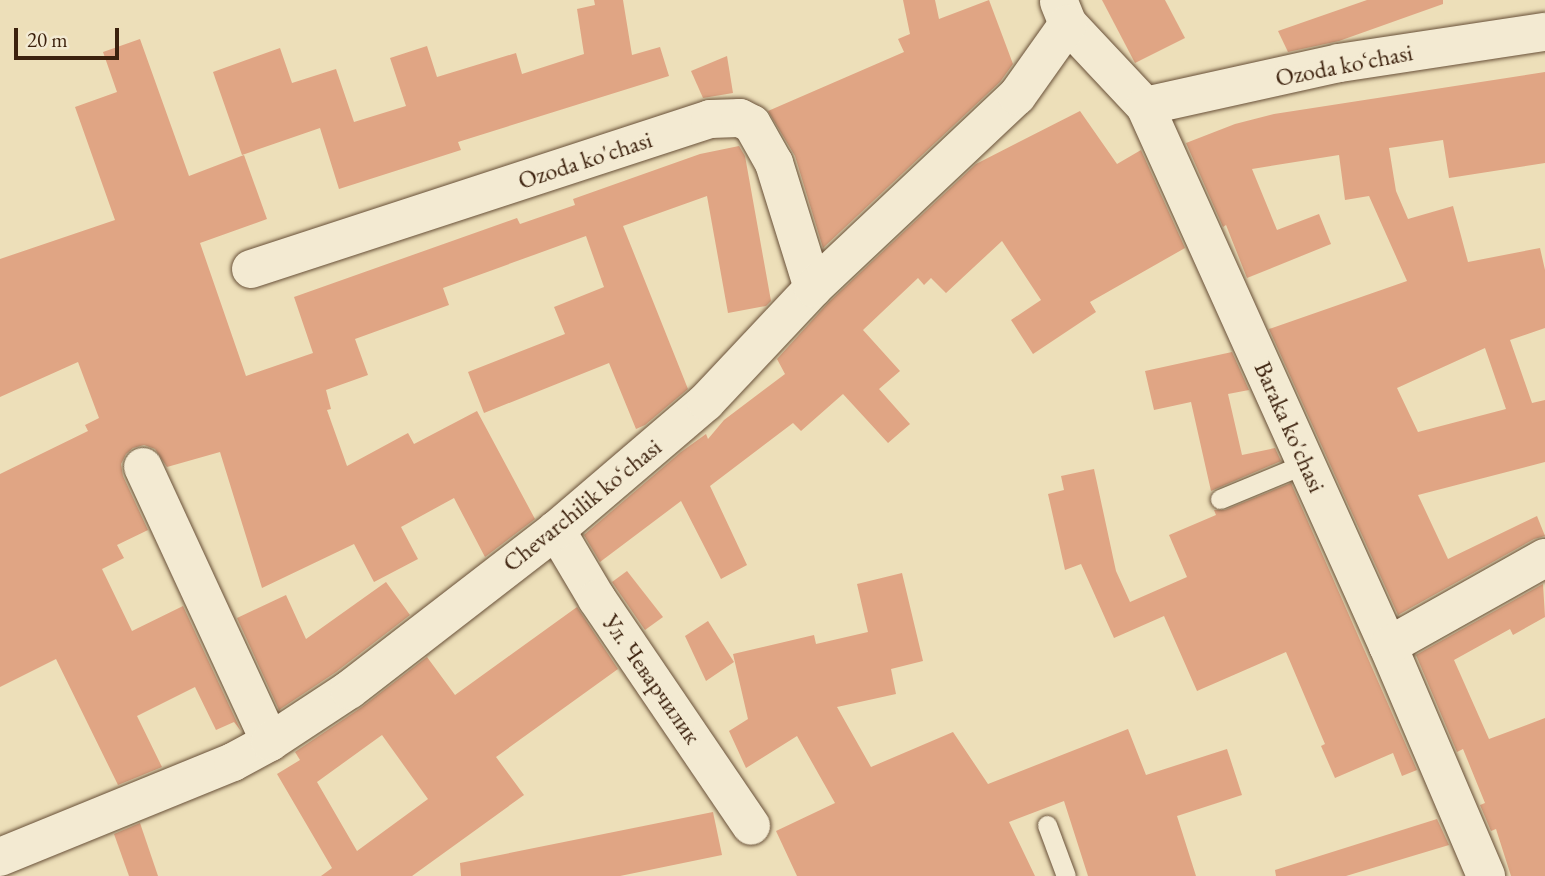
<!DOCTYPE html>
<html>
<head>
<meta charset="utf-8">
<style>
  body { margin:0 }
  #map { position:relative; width:1545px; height:876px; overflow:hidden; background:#eddfb9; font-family:"EB Garamond",serif }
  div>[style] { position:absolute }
  .building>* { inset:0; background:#e0a584 }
  .roads { filter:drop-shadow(0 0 2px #685038) drop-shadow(0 0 2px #685038) }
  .lane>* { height:19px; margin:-9.5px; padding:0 9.5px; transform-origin:9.5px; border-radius:9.5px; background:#f3ead2 }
  .street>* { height:38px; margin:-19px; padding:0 19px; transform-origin:19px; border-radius:19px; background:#f3ead2 }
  span { translate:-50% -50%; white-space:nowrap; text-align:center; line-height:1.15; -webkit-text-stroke:7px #f3ead2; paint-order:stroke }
  .street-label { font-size:24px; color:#3c210d }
  .scale { position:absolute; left:14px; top:28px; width:105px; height:32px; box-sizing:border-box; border:4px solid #3c210d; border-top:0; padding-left:9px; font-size:21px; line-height:24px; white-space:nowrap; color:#3c210d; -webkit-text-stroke:5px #f3ead2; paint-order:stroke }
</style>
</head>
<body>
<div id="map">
  <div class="building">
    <i style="clip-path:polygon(594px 0,623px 0,632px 55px,660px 47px,669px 76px,458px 142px,461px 150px,339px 189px,320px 128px,242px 155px,213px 72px,280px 48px,292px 83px,336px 69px,354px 122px,406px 106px,390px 58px,427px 46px,437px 77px,516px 53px,522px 74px,584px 54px,577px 9px,595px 5px)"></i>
    <i style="clip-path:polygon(903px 0,935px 0,939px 19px,989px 0,1013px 64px,1000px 82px,823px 248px,795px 156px,768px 111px,904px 52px,898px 39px,910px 34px)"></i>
    <i style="clip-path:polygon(1102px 0,1165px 0,1185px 38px,1135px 63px)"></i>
    <i style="clip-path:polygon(1367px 0,1443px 0,1443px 4px,1339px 41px,1288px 52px,1278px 31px)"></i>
    <i style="clip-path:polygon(140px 39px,189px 176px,244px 155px,267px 219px,200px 243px,246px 376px,313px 353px,294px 297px,517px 218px,520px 224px,575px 205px,573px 199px,700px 154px,739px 146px,745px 156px,771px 301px,766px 306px,728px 313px,707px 196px,623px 226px,688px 389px,645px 425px,636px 429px,609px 363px,484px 413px,468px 372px,565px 334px,554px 307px,604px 287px,586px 236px,443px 288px,449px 305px,355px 339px,368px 375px,326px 390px,331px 409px,327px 410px,347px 466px,408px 433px,414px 444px,477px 411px,535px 519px,485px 557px,454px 498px,401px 527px,418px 559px,374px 582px,354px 544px,262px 588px,220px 452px,167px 467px,155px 449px,144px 445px,133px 448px,126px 454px,121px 464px,123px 476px,148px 530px,117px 545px,124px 558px,102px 569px,132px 631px,183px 606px,241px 731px,234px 722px,216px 730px,195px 687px,137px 716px,162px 767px,118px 785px,56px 659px,0 687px,0 474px,88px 431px,85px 425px,99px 418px,78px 362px,0 397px,0 259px,115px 220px,75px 107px,117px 92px,103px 52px)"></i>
    <i style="clip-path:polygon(727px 56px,733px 93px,703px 98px,691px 71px)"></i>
    <i style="clip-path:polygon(evenodd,1545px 72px,1545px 163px,1449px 178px,1443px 140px,1389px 148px,1396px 191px,1408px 219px,1453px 206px,1468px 262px,1540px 248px,1545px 270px,1545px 328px,1510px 340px,1532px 403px,1545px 400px,1545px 462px,1418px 495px,1448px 559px,1537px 516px,1545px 536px,1534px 539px,1398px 615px,1269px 329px,1407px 281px,1369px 196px,1345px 200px,1339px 155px,1252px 169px,1277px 230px,1319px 214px,1331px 244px,1247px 278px,1226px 225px,1223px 227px,1186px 143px,1235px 124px,1274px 114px,1545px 72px,1485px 348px,1506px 409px,1418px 432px,1397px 388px,1485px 348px)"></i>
    <i style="clip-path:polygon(1080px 111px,1117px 164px,1141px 150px,1185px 248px,1090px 302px,1096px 312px,1033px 354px,1011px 320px,1041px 300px,1002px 241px,946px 293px,931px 278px,924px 285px,918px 278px,863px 330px,900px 371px,879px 389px,910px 424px,888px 443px,843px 394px,801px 431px,793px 423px,710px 486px,747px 565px,721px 579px,681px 501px,600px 562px,584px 535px,681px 452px,706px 434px,708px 439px,724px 420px,785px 374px,777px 359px,828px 303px,976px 164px)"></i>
    <i style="clip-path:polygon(1232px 352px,1249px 390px,1228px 394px,1242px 455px,1275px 448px,1281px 461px,1211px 491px,1191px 402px,1154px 410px,1145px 371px)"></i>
    <i style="clip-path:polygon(1094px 469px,1116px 571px,1130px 602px,1187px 577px,1169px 535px,1216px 515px,1214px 510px,1225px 510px,1291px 483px,1417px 770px,1402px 776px,1393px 753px,1335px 778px,1321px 746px,1325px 744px,1286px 652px,1197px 691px,1164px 616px,1114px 638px,1081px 564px,1065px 570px,1048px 494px,1064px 490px,1061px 476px)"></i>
    <i style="clip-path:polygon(627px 571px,663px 617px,645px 630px,612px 582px)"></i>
    <i style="clip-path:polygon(902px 573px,923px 661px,891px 669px,896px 694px,837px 707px,871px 767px,953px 732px,988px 784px,1128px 729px,1146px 775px,1227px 749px,1242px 795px,1177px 816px,1196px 876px,1088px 876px,1064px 801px,1009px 822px,1035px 876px,797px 876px,776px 831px,835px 803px,797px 736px,746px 768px,729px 731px,748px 719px,733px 654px,814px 635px,816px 644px,868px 632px,857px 584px)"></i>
    <i style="clip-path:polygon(386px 582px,410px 615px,336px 672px,279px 710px,237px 618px,286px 595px,306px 639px)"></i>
    <i style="clip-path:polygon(1543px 584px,1545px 617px,1513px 635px,1510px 629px,1454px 660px,1489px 739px,1545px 718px,1545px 876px,1511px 876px,1496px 829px,1491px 831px,1480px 805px,1485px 803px,1463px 749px,1457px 752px,1416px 655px)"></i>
    <i style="clip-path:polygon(evenodd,577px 607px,618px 669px,496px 757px,524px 795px,412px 876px,321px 876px,332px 868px,277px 774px,300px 760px,295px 752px,362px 707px,427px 657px,455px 695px,577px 607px,382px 735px,428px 799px,357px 851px,317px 782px,382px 735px)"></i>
    <i style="clip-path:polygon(708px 621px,734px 662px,706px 681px,685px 636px)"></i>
    <i style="clip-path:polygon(713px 812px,722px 855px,620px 876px,461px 876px,460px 863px)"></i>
    <i style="clip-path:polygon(1437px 819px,1449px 845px,1346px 876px,1276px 876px,1275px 870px)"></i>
    <i style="clip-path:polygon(140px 823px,158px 876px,129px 876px,114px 834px)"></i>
  </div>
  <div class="roads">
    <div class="lane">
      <i style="left:1220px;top:499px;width:94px;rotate:-22.5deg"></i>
      <i style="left:1047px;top:825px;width:54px;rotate:69.6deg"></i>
    </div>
    <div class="street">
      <i style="left:1059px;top:2px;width:24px;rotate:68deg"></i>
      <i style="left:1068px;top:24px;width:112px;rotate:46.8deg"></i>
      <i style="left:1145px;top:106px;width:592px;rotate:65.77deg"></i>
      <i style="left:1388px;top:646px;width:250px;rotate:66.9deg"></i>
      <i style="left:1145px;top:106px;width:199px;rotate:-12.5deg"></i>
      <i style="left:1339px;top:63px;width:208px;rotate:-8.6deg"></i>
      <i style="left:251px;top:269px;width:483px;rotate:-18.1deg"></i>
      <i style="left:710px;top:119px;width:30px;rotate:-2deg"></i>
      <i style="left:740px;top:118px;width:13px;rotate:27deg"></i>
      <i style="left:752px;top:124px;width:45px;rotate:60.6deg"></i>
      <i style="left:774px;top:163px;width:131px;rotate:72.7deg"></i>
      <i style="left:143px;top:467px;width:303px;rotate:65.2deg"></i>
      <i style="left:556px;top:530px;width:80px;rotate:59.3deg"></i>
      <i style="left:597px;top:599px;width:274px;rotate:55.8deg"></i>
      <i style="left:1388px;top:646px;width:180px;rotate:-29.3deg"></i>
      <i style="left:0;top:857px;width:252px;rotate:-22.2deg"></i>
      <i style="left:233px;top:762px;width:42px;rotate:-28.4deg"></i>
      <i style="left:270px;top:742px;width:95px;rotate:-33.4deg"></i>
      <i style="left:349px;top:690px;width:262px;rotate:-37.7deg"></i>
      <i style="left:556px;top:530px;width:197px;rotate:-40.5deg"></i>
      <i style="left:706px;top:402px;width:156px;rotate:-46.8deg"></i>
      <i style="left:813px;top:288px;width:280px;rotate:-43.3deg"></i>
      <i style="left:1017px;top:96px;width:88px;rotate:-54.7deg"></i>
    </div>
  </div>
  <div class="street-label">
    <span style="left:1344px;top:65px;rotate:-11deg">Ozoda koʻchasi</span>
    <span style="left:585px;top:160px;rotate:-18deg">Ozoda ko'chasi</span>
    <span style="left:1290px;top:427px;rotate:66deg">Baraka ko'chasi</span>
    <span style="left:582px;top:505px;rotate:-39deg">Chevarchilik koʻchasi</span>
    <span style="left:652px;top:679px;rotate:55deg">Ул. Чеварчилик</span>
  </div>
  <div class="scale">20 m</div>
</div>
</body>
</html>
